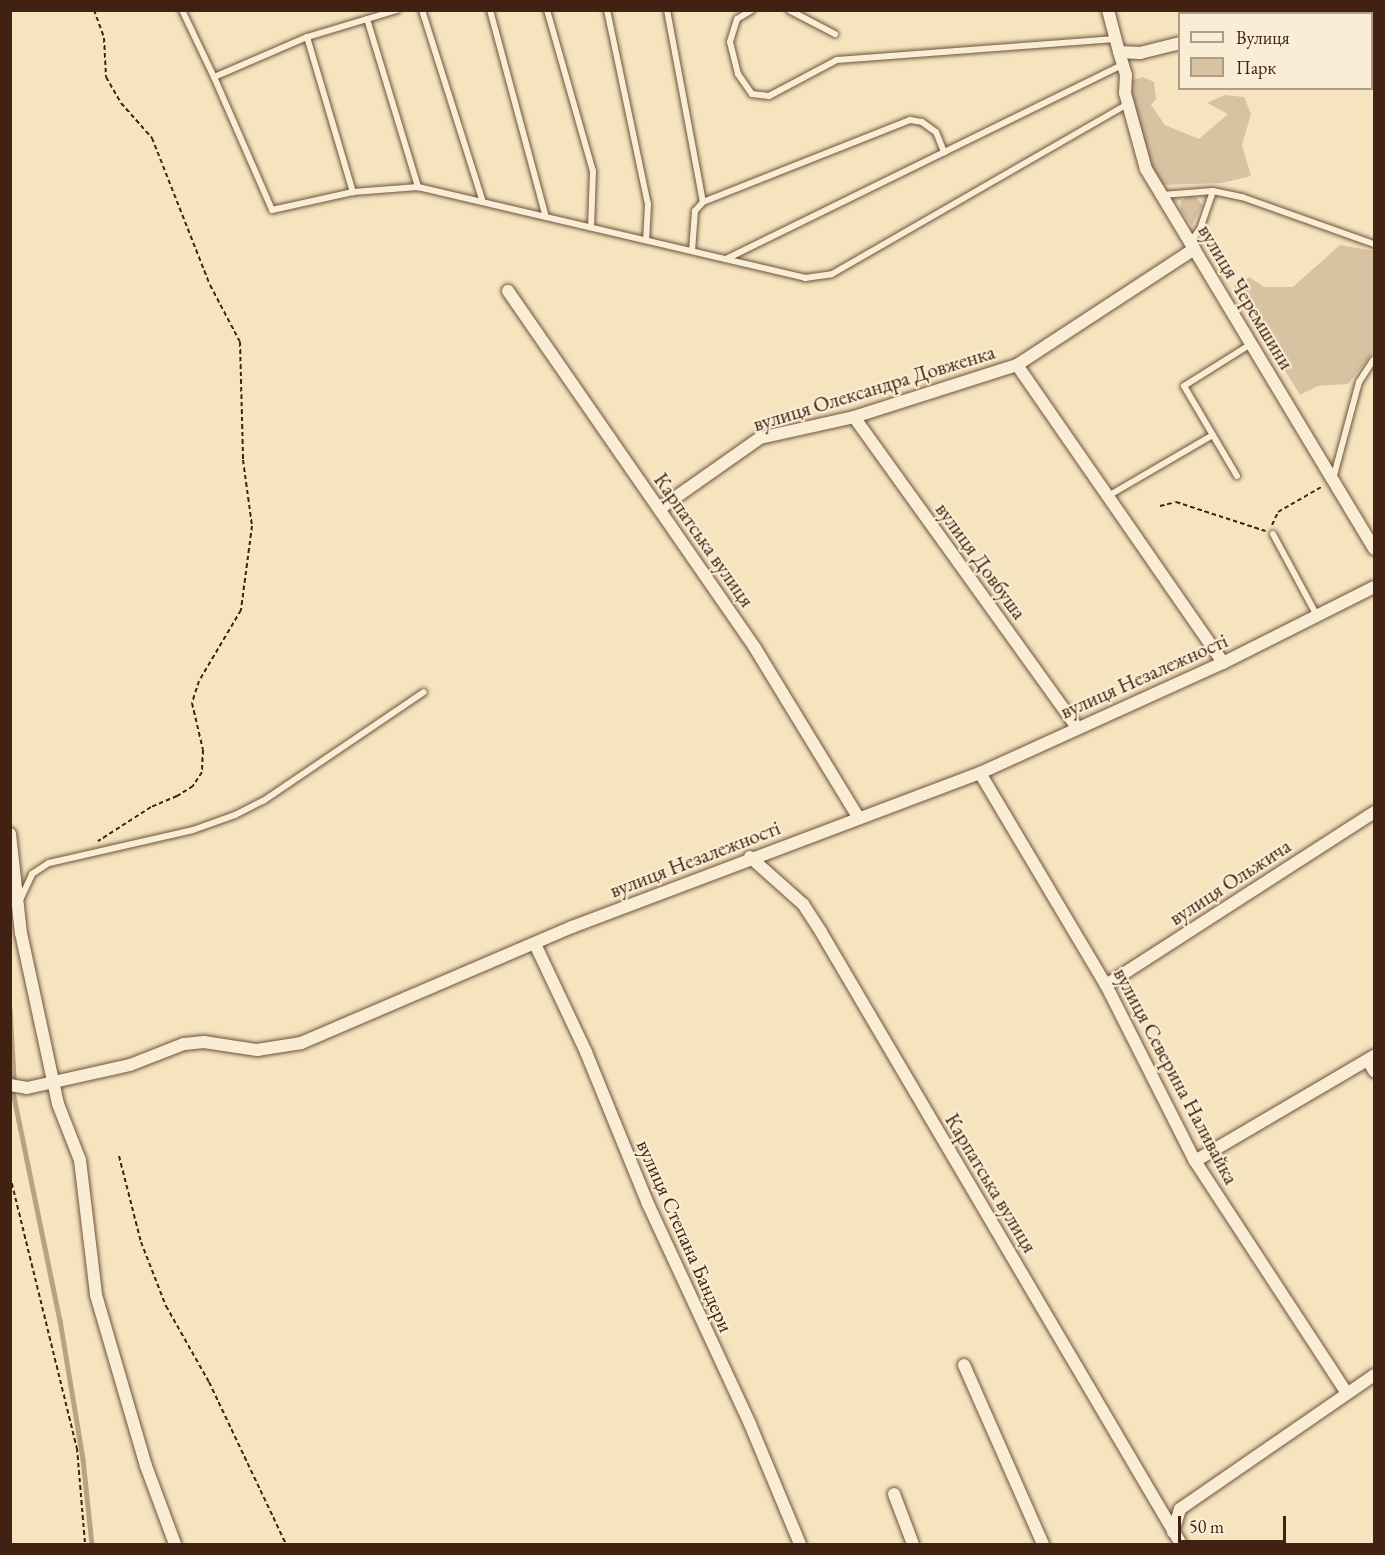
<!DOCTYPE html>
<html>
<head>
<meta charset="utf-8">
<style>
  body { margin:0 }
  #map { position:relative; width:1385px; height:1555px; overflow:hidden; background:#f6e4bf; font-family:"EB Garamond",serif }
  div>[style] { position:absolute }
  .green>* { inset:0; background:#d7c3a2 }
  .stream>* { height:4.5px; margin:-2.25px; padding:0 2.25px; transform-origin:2.25px; border-radius:2.25px; background:#b8a284 }
  .path>* { height:2px; margin-top:-1px; transform-origin:0; background:repeating-linear-gradient(90deg,#402112 0 4.5px,transparent 0 7.5px) }
  .roads { filter:drop-shadow(0 0 2px #6e523d) drop-shadow(0 0 2px #6e523d) }
  .service>* { height:6px; margin:-3px; padding:0 3px; transform-origin:3px; border-radius:3px; background:#f9edd5 }
  .minor>* { height:12px; margin:-6px; padding:0 6px; transform-origin:6px; border-radius:6px; background:#f9edd5 }
  span { translate:-50% -50%; white-space:nowrap; text-align:center; line-height:1.15; -webkit-text-stroke:4.5px #f9edd5; paint-order:stroke }
  .street-label { font-size:21px; color:#402112 }
  .frame { position:absolute; inset:0; border:12px solid #402112; pointer-events:none }
  .legend { position:absolute; left:1178px; top:12px; width:195px; height:78px; box-sizing:border-box; background:#f9edd5; border:2px solid #af9b87; margin:0; padding:8px 10px; list-style:none; font-size:18px; color:#402112 }
  .legend li { display:flex; align-items:center; gap:12px; height:30px }
  .legend b { width:30px; border:2px solid #af9b87 }
  .scale { position:absolute; left:1178px; top:1516px; width:108px; height:27px; box-sizing:border-box; border:3px solid #402112; border-top:0; padding-left:8px; font-size:18px; line-height:21px; white-space:nowrap; color:#402112; -webkit-text-stroke:4px #f9edd5; paint-order:stroke }
</style>
</head>
<body>
<div id="map">
  <div class="green">
    <i style="clip-path:polygon(1143px 77px,1154px 82px,1156px 99px,1151px 105px,1165px 125px,1199px 139px,1228px 114px,1207px 103px,1225px 95px,1244px 97px,1251px 114px,1242px 145px,1251px 176px,1222px 183px,1162px 185px,1138px 158px,1126px 82px)"></i>
    <i style="clip-path:polygon(1189px 196px,1197px 198px,1202px 205px,1192px 226px,1180px 209px,1181px 201px)"></i>
    <i style="clip-path:polygon(1340px 245px,1374px 251px,1374px 351px,1348px 384px,1318px 386px,1300px 395px,1279px 361px,1269px 356px,1270px 346px,1234px 286px,1249px 277px,1264px 287px,1293px 287px)"></i>
  </div>
  <div class="stream">
    <i style="left:10px;top:1009px;width:68px;rotate:86.6deg"></i>
    <i style="left:13px;top:1092px;width:233px;rotate:78.4deg"></i>
    <i style="left:60px;top:1320px;width:141px;rotate:80.6deg"></i>
    <i style="left:83px;top:1459px;width:85px;rotate:84deg"></i>
  </div>
  <div class="path">
    <i style="left:94px;top:10px;width:30px;rotate:70deg"></i>
    <i style="left:104px;top:38px;width:39px;rotate:87deg"></i>
    <i style="left:106px;top:77px;width:30px;rotate:60deg"></i>
    <i style="left:121px;top:103px;width:47px;rotate:48.5deg"></i>
    <i style="left:152px;top:138px;width:158px;rotate:68.5deg"></i>
    <i style="left:210px;top:285px;width:64px;rotate:62.2deg"></i>
    <i style="left:240px;top:342px;width:118px;rotate:88.5deg"></i>
    <i style="left:243px;top:460px;width:67px;rotate:82.2deg"></i>
    <i style="left:252px;top:526px;width:85px;rotate:97.5deg"></i>
    <i style="left:241px;top:610px;width:82px;rotate:120.6deg"></i>
    <i style="left:199px;top:681px;width:23px;rotate:108deg"></i>
    <i style="left:192px;top:703px;width:48px;rotate:76.8deg"></i>
    <i style="left:203px;top:750px;width:22px;rotate:93deg"></i>
    <i style="left:202px;top:772px;width:17px;rotate:123deg"></i>
    <i style="left:193px;top:786px;width:19px;rotate:148deg"></i>
    <i style="left:177px;top:796px;width:28px;rotate:157deg"></i>
    <i style="left:151px;top:807px;width:63px;rotate:147.3deg"></i>
    <i style="left:1160px;top:506px;width:16px;rotate:-14deg"></i>
    <i style="left:1176px;top:502px;width:94px;rotate:18deg"></i>
    <i style="left:1272px;top:525px;width:14px;rotate:-65deg"></i>
    <i style="left:1278px;top:512px;width:52px;rotate:-30deg"></i>
    <i style="left:119px;top:1156px;width:89px;rotate:75.7deg"></i>
    <i style="left:141px;top:1242px;width:69px;rotate:68.7deg"></i>
    <i style="left:166px;top:1306px;width:87px;rotate:60.5deg"></i>
    <i style="left:209px;top:1382px;width:179px;rotate:64.6deg"></i>
    <i style="left:10px;top:1176px;width:280px;rotate:76.2deg"></i>
    <i style="left:77px;top:1448px;width:96px;rotate:85.2deg"></i>
  </div>
  <div class="roads">
    <div class="service">
      <i style="left:182px;top:10px;width:74px;rotate:64.5deg"></i>
      <i style="left:397px;top:10px;width:94px;rotate:163.3deg"></i>
      <i style="left:307px;top:37px;width:101px;rotate:156.7deg"></i>
      <i style="left:214px;top:77px;width:145px;rotate:66.4deg"></i>
      <i style="left:272px;top:210px;width:83px;rotate:-12.5deg"></i>
      <i style="left:353px;top:192px;width:65px;rotate:-4.4deg"></i>
      <i style="left:418px;top:187px;width:398px;rotate:13.2deg"></i>
      <i style="left:805px;top:278px;width:27px;rotate:-8deg"></i>
      <i style="left:832px;top:274px;width:341px;rotate:-29.9deg"></i>
      <i style="left:422px;top:10px;width:201px;rotate:72.4deg"></i>
      <i style="left:490px;top:10px;width:214px;rotate:74.9deg"></i>
      <i style="left:547px;top:10px;width:167px;rotate:74.1deg"></i>
      <i style="left:593px;top:171px;width:56px;rotate:92deg"></i>
      <i style="left:607px;top:10px;width:198px;rotate:78.1deg"></i>
      <i style="left:648px;top:204px;width:36px;rotate:93deg"></i>
      <i style="left:667px;top:10px;width:195px;rotate:79.4deg"></i>
      <i style="left:752px;top:10px;width:17px;rotate:149deg"></i>
      <i style="left:737px;top:19px;width:24px;rotate:107deg"></i>
      <i style="left:730px;top:42px;width:33px;rotate:76deg"></i>
      <i style="left:738px;top:74px;width:24px;rotate:55deg"></i>
      <i style="left:752px;top:94px;width:17px;rotate:7deg"></i>
      <i style="left:769px;top:96px;width:77px;rotate:-27.9deg"></i>
      <i style="left:837px;top:60px;width:279px;rotate:-4.3deg"></i>
      <i style="left:789px;top:10px;width:52px;rotate:27.6deg"></i>
      <i style="left:367px;top:19px;width:176px;rotate:73.1deg"></i>
      <i style="left:307px;top:37px;width:162px;rotate:73.5deg"></i>
      <i style="left:1162px;top:195px;width:51px;rotate:-4.5deg"></i>
      <i style="left:1213px;top:191px;width:30px;rotate:12deg"></i>
      <i style="left:1242px;top:197px;width:140px;rotate:19.6deg"></i>
      <i style="left:1190px;top:242px;width:16px;rotate:-52deg"></i>
      <i style="left:1200px;top:229px;width:40px;rotate:-71.1deg"></i>
      <i style="left:692px;top:251px;width:40px;rotate:-85.7deg"></i>
      <i style="left:695px;top:211px;width:12px;rotate:-48deg"></i>
      <i style="left:703px;top:202px;width:223px;rotate:-21.6deg"></i>
      <i style="left:910px;top:120px;width:12px;rotate:9deg"></i>
      <i style="left:922px;top:122px;width:17px;rotate:36deg"></i>
      <i style="left:936px;top:132px;width:22px;rotate:68deg"></i>
      <i style="left:726px;top:259px;width:441px;rotate:-26.1deg"></i>
      <i style="left:1237px;top:476px;width:104px;rotate:-120.5deg"></i>
      <i style="left:1184px;top:386px;width:79px;rotate:-32.1deg"></i>
      <i style="left:1333px;top:479px;width:100px;rotate:-75deg"></i>
      <i style="left:1359px;top:382px;width:27px;rotate:-57deg"></i>
      <i style="left:1108px;top:496px;width:121px;rotate:-30.2deg"></i>
      <i style="left:1273px;top:534px;width:91px;rotate:61.7deg"></i>
      <i style="left:21px;top:898px;width:26px;rotate:-65deg"></i>
      <i style="left:32px;top:874px;width:20px;rotate:-33deg"></i>
      <i style="left:49px;top:863px;width:148px;rotate:-12.9deg"></i>
      <i style="left:193px;top:830px;width:45px;rotate:-19.7deg"></i>
      <i style="left:235px;top:815px;width:31px;rotate:-27deg"></i>
      <i style="left:263px;top:801px;width:194px;rotate:-34.1deg"></i>
    </div>
    <div class="minor">
      <i style="left:1108px;top:10px;width:43px;rotate:75.3deg"></i>
      <i style="left:1119px;top:52px;width:21px;rotate:3deg"></i>
      <i style="left:1140px;top:53px;width:41px;rotate:-14deg"></i>
      <i style="left:1313px;top:14px;width:15px;rotate:-16deg"></i>
      <i style="left:1119px;top:52px;width:24px;rotate:73deg"></i>
      <i style="left:1126px;top:75px;width:18px;rotate:93deg"></i>
      <i style="left:1125px;top:93px;width:79px;rotate:74.6deg"></i>
      <i style="left:1146px;top:169px;width:443px;rotate:59deg"></i>
      <i style="left:508px;top:291px;width:434px;rotate:55.3deg"></i>
      <i style="left:755px;top:648px;width:198px;rotate:58.6deg"></i>
      <i style="left:1017px;top:365px;width:362px;rotate:55.3deg"></i>
      <i style="left:854px;top:417px;width:382px;rotate:54.3deg"></i>
      <i style="left:659px;top:509px;width:123px;rotate:-35.1deg"></i>
      <i style="left:760px;top:438px;width:96px;rotate:-12.6deg"></i>
      <i style="left:854px;top:417px;width:171px;rotate:-17.7deg"></i>
      <i style="left:1017px;top:365px;width:212px;rotate:-33.2deg"></i>
      <i style="left:980px;top:773px;width:247px;rotate:59.3deg"></i>
      <i style="left:1106px;top:985px;width:197px;rotate:63.2deg"></i>
      <i style="left:1195px;top:1161px;width:276px;rotate:56.8deg"></i>
      <i style="left:10px;top:834px;width:100px;rotate:83.7deg"></i>
      <i style="left:21px;top:933px;width:175px;rotate:77.8deg"></i>
      <i style="left:58px;top:1104px;width:60px;rotate:68.6deg"></i>
      <i style="left:80px;top:1160px;width:136px;rotate:83.2deg"></i>
      <i style="left:96px;top:1295px;width:178px;rotate:73.7deg"></i>
      <i style="left:146px;top:1466px;width:83px;rotate:69.6deg"></i>
      <i style="left:750px;top:857px;width:71px;rotate:41.6deg"></i>
      <i style="left:803px;top:904px;width:33px;rotate:57deg"></i>
      <i style="left:821px;top:932px;width:710px;rotate:59.53deg"></i>
      <i style="left:535px;top:944px;width:119px;rotate:64.7deg"></i>
      <i style="left:586px;top:1052px;width:164px;rotate:67.8deg"></i>
      <i style="left:648px;top:1204px;width:242px;rotate:65.1deg"></i>
      <i style="left:750px;top:1424px;width:130px;rotate:67.4deg"></i>
      <i style="left:1106px;top:985px;width:319px;rotate:-32.8deg"></i>
      <i style="left:1368px;top:1060px;width:13px;rotate:61deg"></i>
      <i style="left:10px;top:1085px;width:17px;rotate:10deg"></i>
      <i style="left:27px;top:1088px;width:106px;rotate:-12.6deg"></i>
      <i style="left:130px;top:1065px;width:58px;rotate:-21.3deg"></i>
      <i style="left:184px;top:1044px;width:20px;rotate:-6deg"></i>
      <i style="left:204px;top:1042px;width:54px;rotate:8.6deg"></i>
      <i style="left:257px;top:1050px;width:45px;rotate:-9deg"></i>
      <i style="left:301px;top:1043px;width:295px;rotate:-23.2deg"></i>
      <i style="left:572px;top:927px;width:436px;rotate:-20.7deg"></i>
      <i style="left:980px;top:773px;width:267px;rotate:-24.4deg"></i>
      <i style="left:1223px;top:663px;width:169px;rotate:-26.7deg"></i>
      <i style="left:1195px;top:1161px;width:208px;rotate:-30.4deg"></i>
      <i style="left:964px;top:1365px;width:196px;rotate:66.2deg"></i>
      <i style="left:894px;top:1494px;width:53px;rotate:69.2deg"></i>
      <i style="left:1173px;top:1532px;width:24px;rotate:-73deg"></i>
      <i style="left:1180px;top:1509px;width:236px;rotate:-34.6deg"></i>
    </div>
  </div>
  <div class="street-label">
    <span style="left:1246px;top:297px;rotate:59deg">вулиця Черемшини</span>
    <span style="left:874px;top:388px;rotate:-17deg">вулиця Олександра Довженка</span>
    <span style="left:704px;top:540px;rotate:55deg">Карпатська вулиця</span>
    <span style="left:981px;top:561px;rotate:54deg">вулиця Довбуша</span>
    <span style="left:1144px;top:676px;rotate:-24deg">вулиця Незалежності</span>
    <span style="left:695px;top:859px;rotate:-21deg">вулиця Незалежності</span>
    <span style="left:1230px;top:882px;rotate:-33deg">вулиця Ольжича</span>
    <span style="left:1176px;top:1076px;rotate:62deg">вулиця Северина Наливайка</span>
    <span style="left:991px;top:1183px;rotate:59deg">Карпатська вулиця</span>
    <span style="left:685px;top:1236px;rotate:66deg">вулиця Степана Бандери</span>
  </div>
  <div class="frame"></div>
  <ul class="legend">
  <li><b style="height:8px;background:#f9edd5"></b>Вулиця</li>
  <li><b style="height:16px;background:#d7c3a2"></b>Парк</li>
  </ul>
  <div class="scale">50 m</div>
</div>
</body>
</html>
